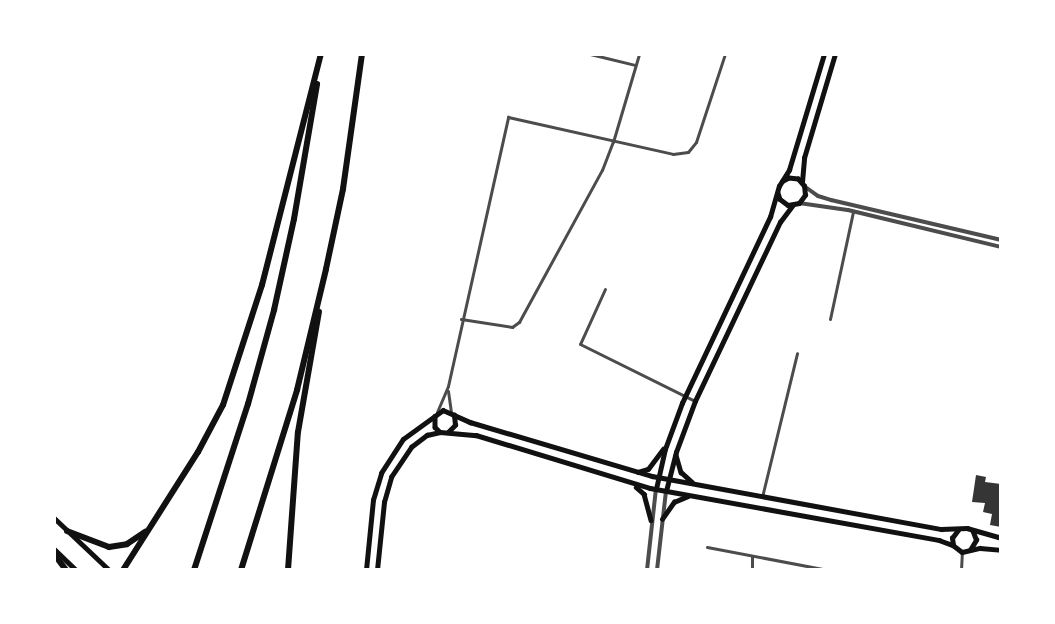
<!DOCTYPE html>
<html>
<head>
<meta charset="utf-8">
<style>
  body { margin:0 }
  #map { position:relative; width:1055px; height:624px; overflow:hidden; background:#fff; font-family:Jost,sans-serif }
  div>[style] { position:absolute }
  .building>* { inset:0; background:#353535 }
  .minor>* { height:3px; margin:-1.5px; padding:0 1.5px; transform-origin:1.5px; border-radius:1.5px; background:#4c4c4c }
  .tertiary>* { height:4px; margin:-2px; padding:0 2px; transform-origin:2px; border-radius:2px; background:#4c4c4c }
  .secondary>* { height:4.5px; margin:-2.25px; padding:0 2.25px; transform-origin:2.25px; border-radius:2.25px; background:#111 }
  .trunk>* { height:5px; margin:-2.5px; padding:0 2.5px; transform-origin:2.5px; border-radius:2.5px; background:#111 }
  .motorway>* { height:6px; margin:-3px; padding:0 3px; transform-origin:3px; border-radius:3px; background:#111 }
  span { translate:-50% -50%; white-space:nowrap; text-align:center; line-height:1.15; -webkit-text-stroke:6px #fff; paint-order:stroke }
  .frame { position:absolute; inset:0; border:56px solid #fff; pointer-events:none }
</style>
</head>
<body>
<div id="map">
  <div class="building">
    <i style="clip-path:polygon(976px 475px,986px 477px,985px 482px,1001px 484px,1001px 527px,990px 525px,992px 514px,983px 512px,985px 503px,972px 502px)"></i>
  </div>
  <div class="minor">
    <i style="left:590px;top:54px;width:46px;rotate:13.7deg"></i>
    <i style="left:605px;top:289px;width:60px;rotate:114.4deg"></i>
    <i style="left:580px;top:344px;width:128px;rotate:26.4deg"></i>
    <i style="left:461px;top:319px;width:52px;rotate:8.9deg"></i>
    <i style="left:512px;top:327px;width:9px;rotate:-36deg"></i>
    <i style="left:519px;top:322px;width:173px;rotate:-61.4deg"></i>
    <i style="left:602px;top:170px;width:30px;rotate:-69deg"></i>
    <i style="left:613px;top:142px;width:92px;rotate:-73.5deg"></i>
    <i style="left:830px;top:319px;width:109px;rotate:-77.9deg"></i>
    <i style="left:448px;top:391px;width:21px;rotate:82deg"></i>
    <i style="left:437px;top:412px;width:28px;rotate:-67deg"></i>
    <i style="left:448px;top:386px;width:276px;rotate:-77.4deg"></i>
    <i style="left:508px;top:117px;width:169px;rotate:12.6deg"></i>
    <i style="left:673px;top:154px;width:15px;rotate:-8deg"></i>
    <i style="left:688px;top:152px;width:13px;rotate:-51deg"></i>
    <i style="left:696px;top:142px;width:93px;rotate:-71.8deg"></i>
    <i style="left:762px;top:497px;width:148px;rotate:-76.3deg"></i>
    <i style="left:707px;top:547px;width:123px;rotate:10.8deg"></i>
    <i style="left:752px;top:570px;width:14px;rotate:-90deg"></i>
    <i style="left:961px;top:570px;width:18px;rotate:-87deg"></i>
  </div>
  <div class="tertiary">
    <i style="left:804px;top:186px;width:17px;rotate:36deg"></i>
    <i style="left:818px;top:196px;width:14px;rotate:17deg"></i>
    <i style="left:831px;top:200px;width:175px;rotate:13.2deg"></i>
    <i style="left:799px;top:203px;width:49px;rotate:8.1deg"></i>
    <i style="left:848px;top:210px;width:157px;rotate:13.6deg"></i>
    <i style="left:647px;top:570px;width:81px;rotate:-83.7deg"></i>
    <i style="left:657px;top:570px;width:80px;rotate:-83.5deg"></i>
  </div>
  <div class="secondary">
    <i style="left:802px;top:182px;width:24px;rotate:-85deg"></i>
    <i style="left:804px;top:158px;width:109px;rotate:-73.4deg"></i>
    <i style="left:778px;top:193px;width:6px;rotate:72deg"></i>
    <i style="left:780px;top:199px;width:10px;rotate:37deg"></i>
    <i style="left:788px;top:205px;width:11px;rotate:-10deg"></i>
    <i style="left:799px;top:203px;width:10px;rotate:-53deg"></i>
    <i style="left:805px;top:195px;width:9px;rotate:-96deg"></i>
    <i style="left:804px;top:186px;width:9px;rotate:-131deg"></i>
    <i style="left:798px;top:179px;width:9px;rotate:-174deg"></i>
    <i style="left:789px;top:178px;width:7px;rotate:153deg"></i>
    <i style="left:435px;top:416px;width:11px;rotate:90deg"></i>
    <i style="left:435px;top:427px;width:7px;rotate:45deg"></i>
    <i style="left:448px;top:432px;width:10px;rotate:-45deg"></i>
    <i style="left:455px;top:425px;width:10px;rotate:-96deg"></i>
    <i style="left:676px;top:455px;width:18px;rotate:74deg"></i>
    <i style="left:681px;top:472px;width:15px;rotate:42deg"></i>
    <i style="left:638px;top:472px;width:10px;rotate:-17deg"></i>
    <i style="left:648px;top:469px;width:25px;rotate:-53deg"></i>
    <i style="left:636px;top:487px;width:11px;rotate:41deg"></i>
    <i style="left:644px;top:494px;width:27px;rotate:75deg"></i>
    <i style="left:656px;top:489px;width:41px;rotate:-77.3deg"></i>
    <i style="left:665px;top:449px;width:49px;rotate:-69.7deg"></i>
    <i style="left:682px;top:403px;width:206px;rotate:-64.7deg"></i>
    <i style="left:770px;top:217px;width:32px;rotate:-74deg"></i>
    <i style="left:779px;top:186px;width:19px;rotate:-58deg"></i>
    <i style="left:789px;top:170px;width:121px;rotate:-73.2deg"></i>
    <i style="left:666px;top:491px;width:40px;rotate:-75.6deg"></i>
    <i style="left:676px;top:452px;width:54px;rotate:-69.6deg"></i>
    <i style="left:695px;top:401px;width:198px;rotate:-64.6deg"></i>
    <i style="left:780px;top:222px;width:21px;rotate:-53deg"></i>
    <i style="left:662px;top:519px;width:21px;rotate:-55deg"></i>
    <i style="left:674px;top:502px;width:15px;rotate:-23deg"></i>
    <i style="left:953px;top:545px;width:7px;rotate:-98deg"></i>
    <i style="left:952px;top:538px;width:10px;rotate:-53deg"></i>
    <i style="left:970px;top:550px;width:12px;rotate:-59deg"></i>
    <i style="left:976px;top:540px;width:9px;rotate:-111deg"></i>
    <i style="left:366px;top:570px;width:70px;rotate:-84.3deg"></i>
    <i style="left:373px;top:500px;width:28px;rotate:-73deg"></i>
    <i style="left:381px;top:473px;width:40px;rotate:-57.1deg"></i>
    <i style="left:403px;top:439px;width:49px;rotate:-35.9deg"></i>
    <i style="left:443px;top:410px;width:30px;rotate:24deg"></i>
    <i style="left:470px;top:422px;width:190px;rotate:16.5deg"></i>
    <i style="left:652px;top:476px;width:294px;rotate:10.4deg"></i>
    <i style="left:941px;top:529px;width:26px;rotate:-2deg"></i>
    <i style="left:967px;top:528px;width:35px;rotate:16deg"></i>
    <i style="left:377px;top:570px;width:68px;rotate:-84.1deg"></i>
    <i style="left:384px;top:502px;width:26px;rotate:-74deg"></i>
    <i style="left:391px;top:477px;width:36px;rotate:-56deg"></i>
    <i style="left:411px;top:447px;width:20px;rotate:-37deg"></i>
    <i style="left:427px;top:435px;width:13px;rotate:-13deg"></i>
    <i style="left:440px;top:432px;width:36px;rotate:5deg"></i>
    <i style="left:476px;top:435px;width:182px;rotate:16.9deg"></i>
    <i style="left:650px;top:488px;width:294px;rotate:10.2deg"></i>
    <i style="left:939px;top:540px;width:15px;rotate:20deg"></i>
    <i style="left:953px;top:545px;width:11px;rotate:38deg"></i>
    <i style="left:962px;top:552px;width:18px;rotate:-13deg"></i>
    <i style="left:980px;top:548px;width:21px;rotate:5deg"></i>
  </div>
  <div class="trunk">
    <i style="left:54px;top:518px;width:76px;rotate:43.4deg"></i>
    <i style="left:54px;top:549px;width:30px;rotate:44deg"></i>
  </div>
  <div class="motorway">
    <i style="left:67px;top:531px;width:45px;rotate:20.9deg"></i>
    <i style="left:109px;top:547px;width:18px;rotate:-9deg"></i>
    <i style="left:127px;top:544px;width:22px;rotate:-34deg"></i>
    <i style="left:54px;top:554px;width:20px;rotate:53deg"></i>
    <i style="left:123px;top:570px;width:140px;rotate:-57.6deg"></i>
    <i style="left:198px;top:452px;width:53px;rotate:-62deg"></i>
    <i style="left:223px;top:405px;width:126px;rotate:-72deg"></i>
    <i style="left:262px;top:285px;width:238px;rotate:-75.7deg"></i>
    <i style="left:194px;top:570px;width:175px;rotate:-72deg"></i>
    <i style="left:248px;top:404px;width:98px;rotate:-74.5deg"></i>
    <i style="left:274px;top:310px;width:93px;rotate:-77.6deg"></i>
    <i style="left:294px;top:219px;width:137px;rotate:-80.3deg"></i>
    <i style="left:241px;top:570px;width:189px;rotate:-72.7deg"></i>
    <i style="left:297px;top:390px;width:124px;rotate:-76.5deg"></i>
    <i style="left:326px;top:269px;width:82px;rotate:-78deg"></i>
    <i style="left:343px;top:189px;width:136px;rotate:-82deg"></i>
    <i style="left:288px;top:570px;width:138px;rotate:-85.9deg"></i>
    <i style="left:298px;top:432px;width:122px;rotate:-80.1deg"></i>
  </div>
  <div class="frame"></div>
</div>
</body>
</html>
